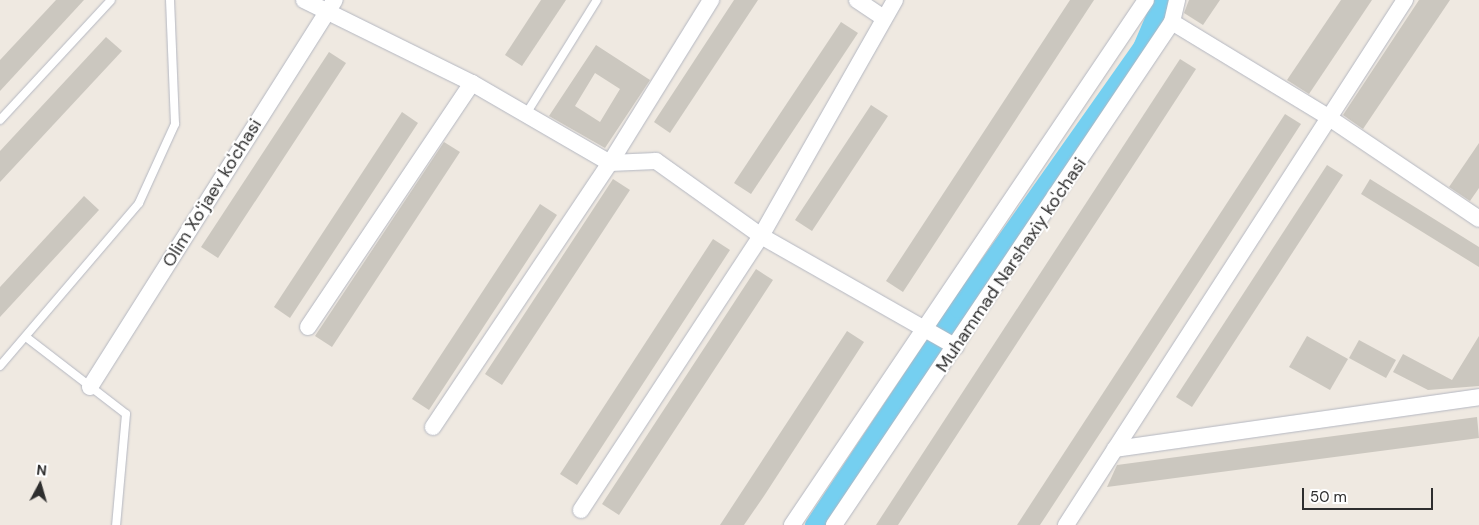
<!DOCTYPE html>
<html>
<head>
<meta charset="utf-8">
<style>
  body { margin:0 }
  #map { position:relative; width:1479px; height:525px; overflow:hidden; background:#efe9e1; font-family:"DM Sans",sans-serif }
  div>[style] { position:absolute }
  .canal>* { height:19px; margin:-9.5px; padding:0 9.5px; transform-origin:9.5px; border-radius:9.5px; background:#75cff0 }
  .building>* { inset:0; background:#cbc7bf }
  .roads { filter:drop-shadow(0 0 1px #b4b7c1) drop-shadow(0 0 1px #b4b7c1) }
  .lane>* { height:8px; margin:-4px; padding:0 4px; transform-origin:4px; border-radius:4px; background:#fff }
  .street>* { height:16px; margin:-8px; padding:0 8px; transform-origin:8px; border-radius:8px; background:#fff }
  span { translate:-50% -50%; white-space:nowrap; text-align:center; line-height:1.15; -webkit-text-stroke:4px #fff; paint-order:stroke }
  .street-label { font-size:18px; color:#2e2e2e }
  .north { position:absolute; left:15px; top:460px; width:50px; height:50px; -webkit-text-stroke:4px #fff; paint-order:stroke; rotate:6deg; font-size:14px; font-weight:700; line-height:20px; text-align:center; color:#2e2e2e }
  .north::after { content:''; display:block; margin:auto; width:18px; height:22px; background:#2e2e2e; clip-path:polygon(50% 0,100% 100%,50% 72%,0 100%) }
  .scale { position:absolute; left:1302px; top:488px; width:131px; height:22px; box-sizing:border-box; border:2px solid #2e2e2e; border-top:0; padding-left:6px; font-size:15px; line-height:18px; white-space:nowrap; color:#2e2e2e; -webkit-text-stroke:4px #fff; paint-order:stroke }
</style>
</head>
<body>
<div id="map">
  <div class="canal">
    <i style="left:814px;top:525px;width:260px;rotate:-56.4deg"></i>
    <i style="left:958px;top:308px;width:319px;rotate:-54.8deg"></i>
    <i style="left:1142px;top:47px;width:51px;rotate:-66.9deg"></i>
  </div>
  <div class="building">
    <i style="clip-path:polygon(56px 0,84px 0,0 91px,0 60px)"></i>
    <i style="clip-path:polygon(541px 0,566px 0,522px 66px,505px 55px)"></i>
    <i style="clip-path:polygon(734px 0,758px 0,670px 133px,654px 122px)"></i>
    <i style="clip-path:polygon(1070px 0,1094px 0,903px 292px,886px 281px)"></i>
    <i style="clip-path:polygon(1189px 0,1220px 0,1203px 25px,1184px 13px)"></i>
    <i style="clip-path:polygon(1341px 0,1372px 0,1309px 94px,1287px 80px)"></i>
    <i style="clip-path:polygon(1419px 0,1450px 0,1363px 129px,1343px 115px)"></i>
    <i style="clip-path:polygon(841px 22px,858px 33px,751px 194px,734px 183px)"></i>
    <i style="clip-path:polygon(106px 37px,122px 51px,0 182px,0 151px)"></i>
    <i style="clip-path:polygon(evenodd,596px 45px,650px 80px,605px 148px,549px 116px,596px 45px,595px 73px,620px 89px,600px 122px,575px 106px,595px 73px)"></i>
    <i style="clip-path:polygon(329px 52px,346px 63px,218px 258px,201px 247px)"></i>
    <i style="clip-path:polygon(1180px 59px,1196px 69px,1142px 152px,898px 525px,876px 525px)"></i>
    <i style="clip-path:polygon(871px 105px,888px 116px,812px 231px,795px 220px)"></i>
    <i style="clip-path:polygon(402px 112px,418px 123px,290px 318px,274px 307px)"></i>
    <i style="clip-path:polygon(1285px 114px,1301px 124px,1150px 357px,1040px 525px,1017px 525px)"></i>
    <i style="clip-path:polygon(444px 142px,460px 152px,332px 347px,315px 336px)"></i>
    <i style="clip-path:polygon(1479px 143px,1479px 188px,1470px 201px,1449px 187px)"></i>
    <i style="clip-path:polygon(1327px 165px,1343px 175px,1192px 407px,1176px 397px)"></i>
    <i style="clip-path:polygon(613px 179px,630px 190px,502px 385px,485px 374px)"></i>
    <i style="clip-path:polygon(1370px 179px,1479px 247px,1479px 267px,1361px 194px)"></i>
    <i style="clip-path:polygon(84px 196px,99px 210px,0 317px,0 287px)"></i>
    <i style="clip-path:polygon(540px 204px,557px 215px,429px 410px,412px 399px)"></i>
    <i style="clip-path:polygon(713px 239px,730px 250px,577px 485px,560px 474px)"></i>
    <i style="clip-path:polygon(756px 269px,773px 280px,619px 515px,602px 504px)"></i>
    <i style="clip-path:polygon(847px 331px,864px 342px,764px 496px,744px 525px,720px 525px)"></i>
    <i style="clip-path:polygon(1307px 336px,1348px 359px,1330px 390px,1289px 367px)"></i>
    <i style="clip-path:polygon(1479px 336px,1479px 386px,1428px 390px,1393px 372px,1403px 354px,1452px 380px)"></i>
    <i style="clip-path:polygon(1359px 340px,1396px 360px,1386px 378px,1349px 358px)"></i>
    <i style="clip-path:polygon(1477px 417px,1479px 438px,1107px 487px,1117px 465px)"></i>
  </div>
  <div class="roads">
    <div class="lane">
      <i style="left:526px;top:114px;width:134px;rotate:-58.1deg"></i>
      <i style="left:0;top:120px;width:163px;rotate:-47.2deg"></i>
      <i style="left:26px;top:337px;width:126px;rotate:37.6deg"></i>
      <i style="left:126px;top:414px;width:111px;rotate:95.1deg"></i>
      <i style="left:0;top:366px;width:214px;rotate:-49.5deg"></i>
      <i style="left:139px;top:203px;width:87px;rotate:-65.5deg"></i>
      <i style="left:175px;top:124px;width:124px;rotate:-92.3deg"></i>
    </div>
    <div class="street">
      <i style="left:304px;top:0;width:187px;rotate:26.3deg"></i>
      <i style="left:472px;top:83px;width:160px;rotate:30.1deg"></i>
      <i style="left:610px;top:163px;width:46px;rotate:-2.5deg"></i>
      <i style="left:656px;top:161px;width:129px;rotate:35.5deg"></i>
      <i style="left:761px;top:236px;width:224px;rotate:29.6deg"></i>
      <i style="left:857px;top:0;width:32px;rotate:34deg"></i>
      <i style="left:1172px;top:22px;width:183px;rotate:31.3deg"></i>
      <i style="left:1328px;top:117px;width:182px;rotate:34deg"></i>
      <i style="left:308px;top:327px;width:294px;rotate:-56.1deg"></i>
      <i style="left:90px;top:387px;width:458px;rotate:-57.7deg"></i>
      <i style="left:433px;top:427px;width:318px;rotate:-56.2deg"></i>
      <i style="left:610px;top:163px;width:192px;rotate:-58.2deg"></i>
      <i style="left:1115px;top:449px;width:368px;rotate:-8.1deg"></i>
      <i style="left:581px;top:510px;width:328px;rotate:-56.7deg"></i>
      <i style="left:761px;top:236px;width:271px;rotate:-60.4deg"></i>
      <i style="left:792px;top:525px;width:633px;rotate:-56.01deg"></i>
      <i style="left:834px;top:525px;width:606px;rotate:-56.1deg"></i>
      <i style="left:1172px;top:22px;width:23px;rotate:-77deg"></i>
      <i style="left:1066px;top:525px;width:625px;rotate:-57.15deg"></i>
    </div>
  </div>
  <div class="street-label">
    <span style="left:212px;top:193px;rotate:-58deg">Olim Xoʻjaev ko'chasi</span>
    <span style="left:1011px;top:265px;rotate:-56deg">Muhammad Narshaxiy ko'chasi</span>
  </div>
  <div class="north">N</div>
  <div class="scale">50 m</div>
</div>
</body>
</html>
